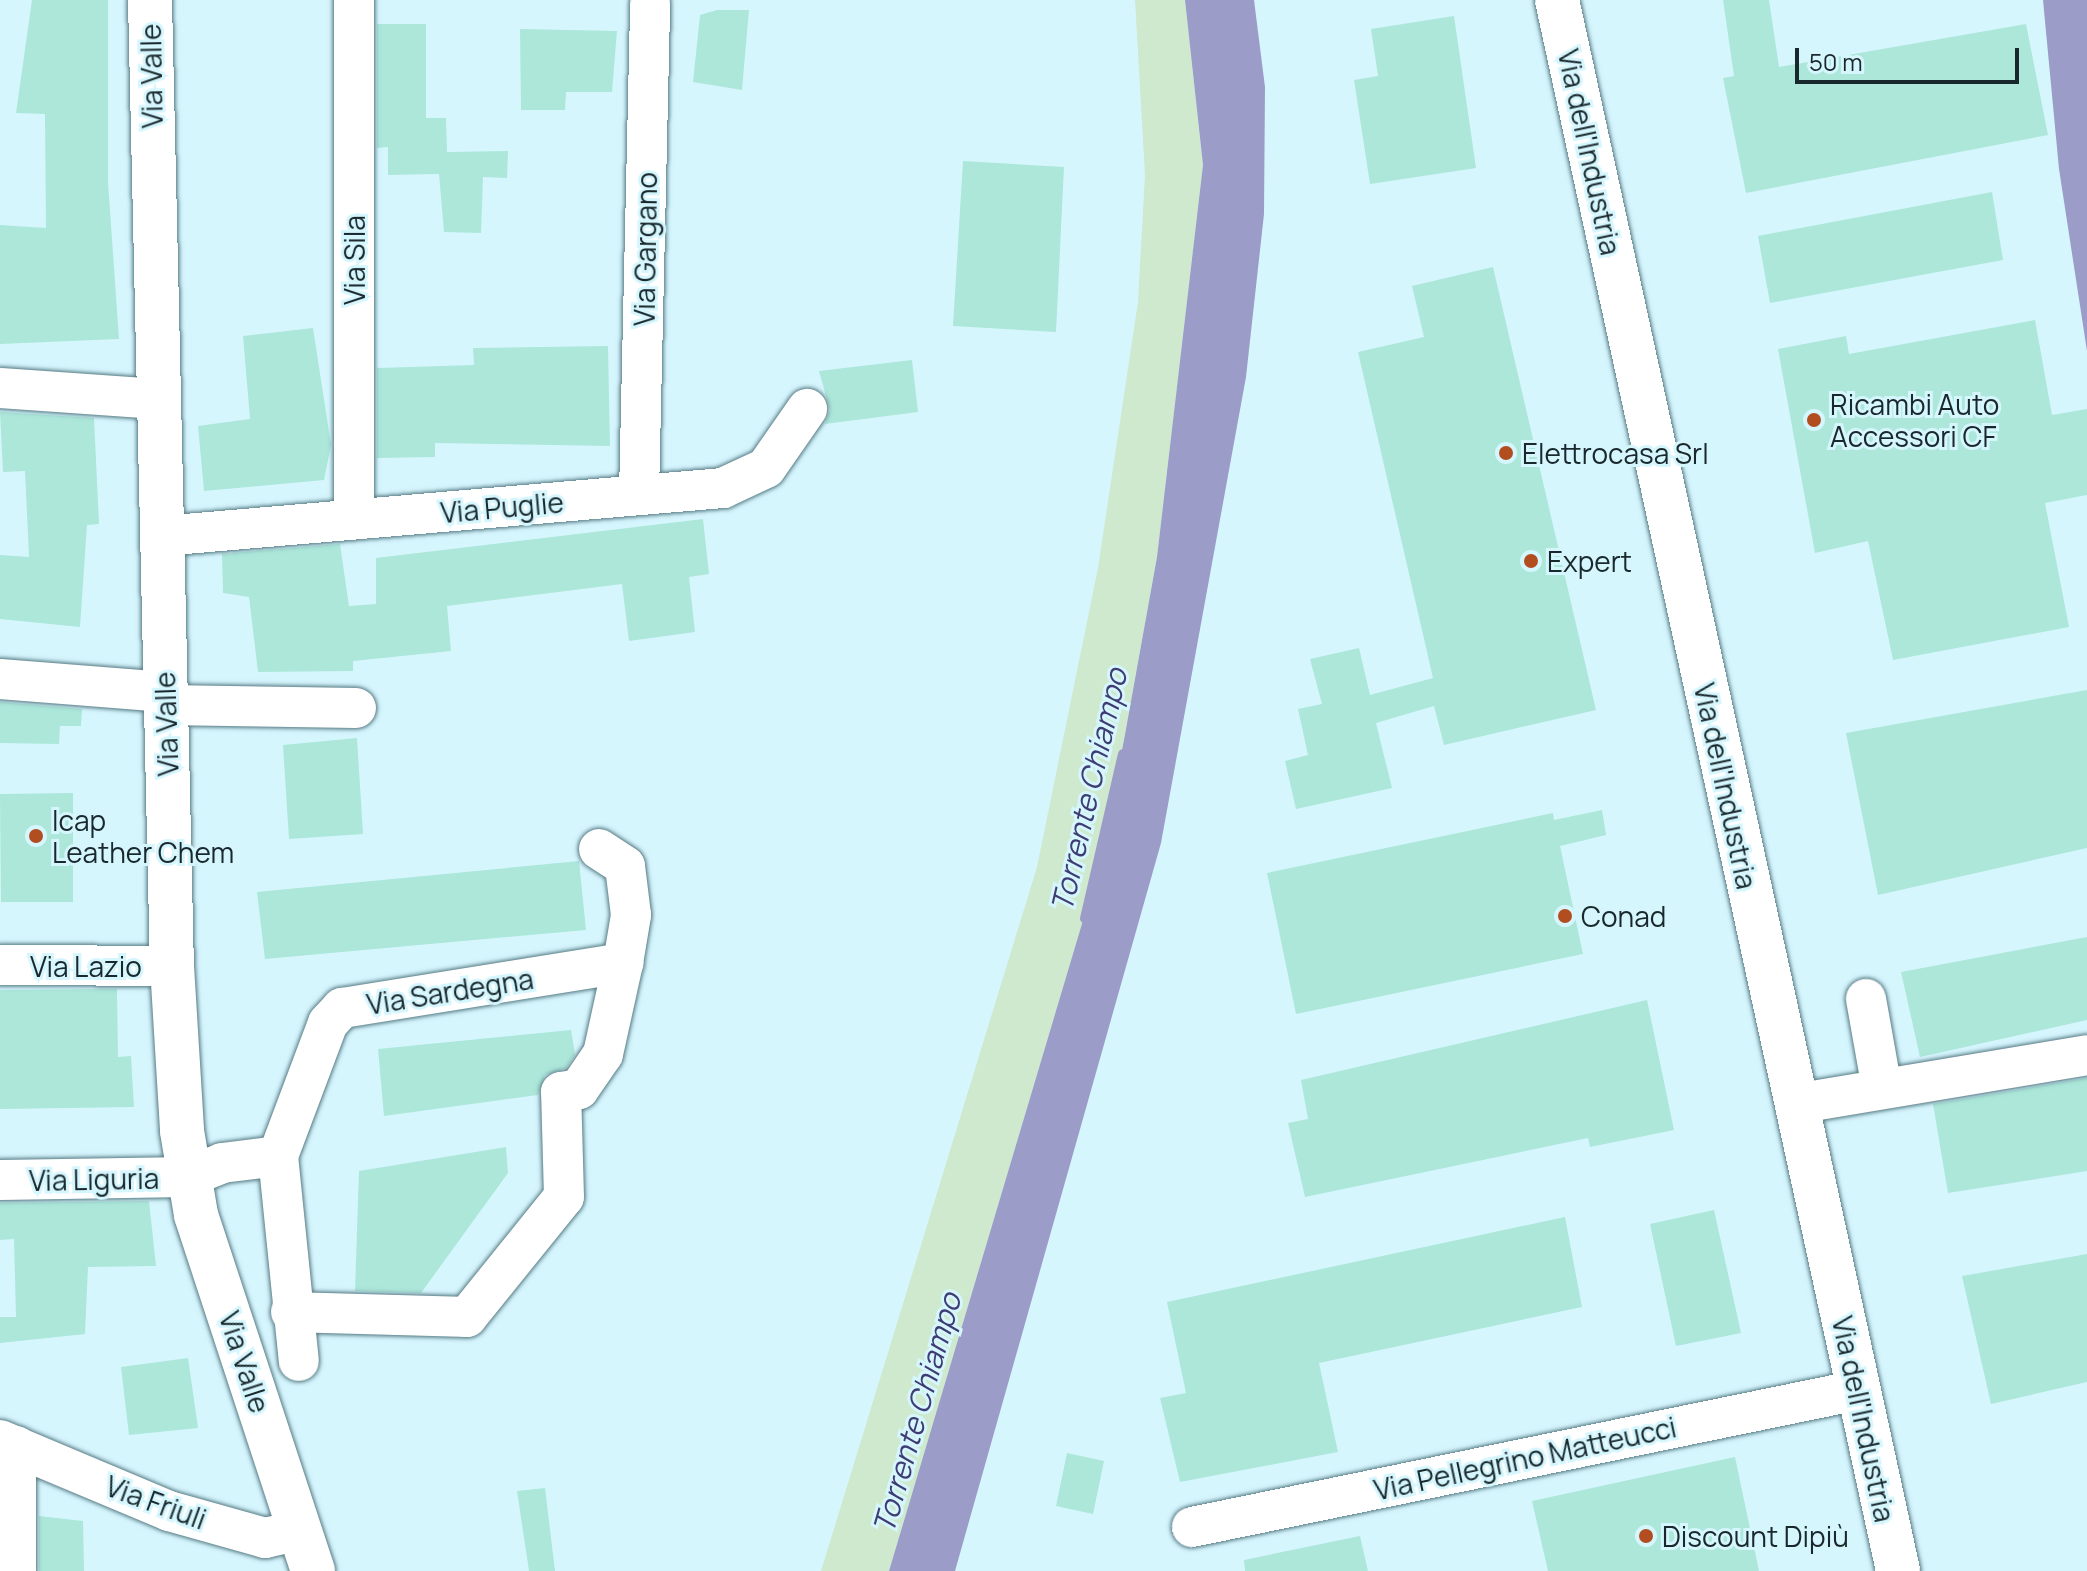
<!DOCTYPE html>
<html>
<head>
<meta charset="utf-8">
<style>
  body { margin:0 }
  #map { position:relative; width:2087px; height:1571px; overflow:hidden; background:#d6f6fe; font-family:Manrope,sans-serif }
  div>[style] { position:absolute }
  .green>* { inset:0; background:#cee9ce }
  .water>* { inset:0; background:#9b9cc7 }
  .stream>* { height:9px; margin:-4.5px; padding:0 4.5px; transform-origin:4.5px; border-radius:4.5px; background:#9b9cc7 }
  .building>* { inset:0; background:#ace7da }
  .roads { filter:drop-shadow(0 0 2px #567b84) drop-shadow(0 0 2px #567b84) }
  .minor>* { height:40px; margin:-20px; padding:0 20px; transform-origin:20px; border-radius:20px; background:#fff }
  .major>* { height:44px; margin:-22px; padding:0 22px; transform-origin:22px; border-radius:22px; background:#fff }
  .dots>* { width:22px; height:22px; translate:-50% -50%; box-sizing:border-box; border:4px solid #d6f6fe; border-radius:50% }
  span { translate:-50% -50%; white-space:nowrap; text-align:center; line-height:1.15; -webkit-text-stroke:6px #d6f6fe; paint-order:stroke }
  .street-label { font-size:28px; color:#19282c }
  .poi-label { font-size:28px; color:#19282c }
  .left { translate:0 -50%; text-align:left }
  .water-label { font-size:30px; color:#3f3c74; font-style:italic }
  .scale { position:absolute; left:1795px; top:48px; width:224px; height:36px; box-sizing:border-box; border:4px solid #19282c; border-top:0; padding-left:10px; font-size:24px; line-height:28px; white-space:nowrap; color:#19282c; -webkit-text-stroke:6px #d6f6fe; paint-order:stroke }
</style>
</head>
<body>
<div id="map">
  <div class="green">
    <i style="clip-path:polygon(1135px 0,1185px 0,1203px 165px,1157px 557px,1124px 740px,1098px 870px,889px 1571px,821px 1571px,1037px 867px,1098px 568px,1138px 302px,1145px 175px)"></i>
  </div>
  <div class="water">
    <i style="clip-path:polygon(1185px 0,1254px 0,1265px 87px,1264px 214px,1246px 377px,1161px 843px,955px 1571px,889px 1571px,1098px 870px,1124px 740px,1157px 557px,1203px 165px)"></i>
    <i style="clip-path:polygon(2043px 0,2087px 0,2087px 351px,2059px 169px)"></i>
  </div>
  <div class="stream">
    <i style="left:1084px;top:918px;width:169px;rotate:-77deg"></i>
  </div>
  <div class="building">
    <i style="clip-path:polygon(32px 0,108px 0,108px 182px,119px 339px,0 344px,0 225px,46px 228px,45px 114px,16px 113px)"></i>
    <i style="clip-path:polygon(1723px 0,1769px 0,1779px 67px,2026px 24px,2048px 135px,1746px 193px,1723px 78px,1734px 76px)"></i>
    <i style="clip-path:polygon(717px 10px,749px 10px,742px 90px,693px 82px,700px 15px)"></i>
    <i style="clip-path:polygon(1454px 16px,1476px 168px,1370px 184px,1354px 80px,1378px 76px,1371px 29px)"></i>
    <i style="clip-path:polygon(377px 24px,426px 24px,426px 118px,446px 118px,447px 152px,508px 151px,507px 178px,483px 177px,481px 233px,444px 232px,439px 174px,388px 175px,388px 147px,377px 148px)"></i>
    <i style="clip-path:polygon(520px 29px,617px 31px,612px 92px,566px 92px,565px 110px,521px 110px)"></i>
    <i style="clip-path:polygon(963px 161px,1064px 167px,1056px 332px,953px 326px)"></i>
    <i style="clip-path:polygon(1992px 192px,2003px 260px,1770px 303px,1758px 236px)"></i>
    <i style="clip-path:polygon(1493px 267px,1596px 710px,1444px 745px,1434px 706px,1376px 723px,1392px 788px,1296px 809px,1285px 761px,1308px 755px,1298px 709px,1322px 704px,1310px 659px,1359px 648px,1370px 695px,1433px 678px,1358px 352px,1424px 337px,1412px 286px)"></i>
    <i style="clip-path:polygon(2035px 320px,2052px 415px,2087px 409px,2087px 495px,2045px 503px,2069px 627px,1893px 660px,1868px 541px,1815px 553px,1778px 349px,1846px 336px,1849px 354px)"></i>
    <i style="clip-path:polygon(313px 328px,331px 445px,324px 480px,204px 491px,198px 426px,250px 419px,243px 336px)"></i>
    <i style="clip-path:polygon(608px 346px,610px 446px,435px 443px,435px 457px,377px 458px,377px 368px,474px 365px,473px 348px)"></i>
    <i style="clip-path:polygon(912px 360px,918px 412px,825px 424px,830px 410px,819px 371px)"></i>
    <i style="clip-path:polygon(0 412px,94px 418px,99px 524px,87px 525px,80px 627px,0 619px,0 555px,29px 557px,25px 471px,3px 472px)"></i>
    <i style="clip-path:polygon(703px 519px,709px 574px,689px 577px,695px 632px,629px 641px,622px 584px,447px 606px,451px 651px,353px 661px,353px 671px,258px 672px,249px 597px,223px 593px,222px 554px,340px 544px,349px 606px,376px 604px,376px 558px)"></i>
    <i style="clip-path:polygon(2087px 690px,2087px 848px,1878px 895px,1846px 733px)"></i>
    <i style="clip-path:polygon(0 702px,82px 709px,81px 726px,60px 726px,59px 744px,0 743px)"></i>
    <i style="clip-path:polygon(357px 738px,363px 834px,289px 839px,283px 745px)"></i>
    <i style="clip-path:polygon(73px 793px,73px 902px,1px 902px,0 794px)"></i>
    <i style="clip-path:polygon(1602px 810px,1606px 835px,1560px 846px,1583px 954px,1296px 1014px,1267px 873px,1553px 813px,1554px 820px)"></i>
    <i style="clip-path:polygon(579px 861px,586px 930px,265px 959px,257px 892px)"></i>
    <i style="clip-path:polygon(2087px 937px,2087px 1020px,1920px 1057px,1901px 972px)"></i>
    <i style="clip-path:polygon(117px 989px,118px 1057px,131px 1056px,134px 1107px,0 1109px,0 990px)"></i>
    <i style="clip-path:polygon(1647px 1000px,1674px 1130px,1590px 1147px,1588px 1138px,1305px 1197px,1288px 1123px,1308px 1119px,1301px 1080px)"></i>
    <i style="clip-path:polygon(571px 1030px,575px 1054px,566px 1068px,545px 1075px,538px 1095px,384px 1116px,378px 1049px)"></i>
    <i style="clip-path:polygon(2087px 1078px,2087px 1171px,1948px 1193px,1933px 1104px)"></i>
    <i style="clip-path:polygon(506px 1147px,508px 1173px,421px 1293px,355px 1291px,359px 1171px)"></i>
    <i style="clip-path:polygon(149px 1201px,156px 1266px,88px 1267px,85px 1334px,0 1343px,0 1317px,16px 1317px,14px 1239px,0 1240px,0 1203px)"></i>
    <i style="clip-path:polygon(1714px 1210px,1741px 1333px,1676px 1346px,1650px 1224px)"></i>
    <i style="clip-path:polygon(1565px 1217px,1582px 1307px,1319px 1363px,1338px 1452px,1180px 1482px,1160px 1398px,1186px 1393px,1167px 1302px)"></i>
    <i style="clip-path:polygon(2087px 1254px,2087px 1382px,1991px 1404px,1962px 1276px)"></i>
    <i style="clip-path:polygon(188px 1358px,198px 1428px,129px 1435px,121px 1367px)"></i>
    <i style="clip-path:polygon(1067px 1453px,1104px 1461px,1093px 1514px,1056px 1506px)"></i>
    <i style="clip-path:polygon(1735px 1457px,1759px 1571px,1548px 1571px,1532px 1501px)"></i>
    <i style="clip-path:polygon(545px 1488px,555px 1571px,529px 1571px,517px 1491px)"></i>
    <i style="clip-path:polygon(39px 1516px,83px 1521px,84px 1571px,39px 1571px)"></i>
    <i style="clip-path:polygon(1360px 1536px,1368px 1571px,1245px 1571px,1244px 1560px)"></i>
  </div>
  <div class="roads">
    <div class="minor">
      <i style="left:0;top:388px;width:156px;rotate:4deg"></i>
      <i style="left:639px;top:495px;width:491px;rotate:-88.7deg"></i>
      <i style="left:354px;top:519px;width:519px;rotate:-90deg"></i>
      <i style="left:162px;top:536px;width:563px;rotate:-4.89deg"></i>
      <i style="left:723px;top:488px;width:47px;rotate:-24.9deg"></i>
      <i style="left:766px;top:468px;width:72px;rotate:-55.2deg"></i>
      <i style="left:0;top:679px;width:166px;rotate:4.5deg"></i>
      <i style="left:165px;top:705px;width:191px;rotate:0.9deg"></i>
      <i style="left:0;top:965px;width:172px;rotate:0.3deg"></i>
      <i style="left:1866px;top:999px;width:91px;rotate:79.9deg"></i>
      <i style="left:1795px;top:1104px;width:296px;rotate:-9.5deg"></i>
      <i style="left:278px;top:1156px;width:206px;rotate:84.2deg"></i>
      <i style="left:0;top:1180px;width:188px;rotate:-0.9deg"></i>
      <i style="left:188px;top:1177px;width:37px;rotate:-22deg"></i>
      <i style="left:222px;top:1163px;width:56px;rotate:-7.1deg"></i>
      <i style="left:278px;top:1156px;width:142px;rotate:-69.4deg"></i>
      <i style="left:328px;top:1023px;width:21px;rotate:-47deg"></i>
      <i style="left:342px;top:1008px;width:285px;rotate:-9.1deg"></i>
      <i style="left:623px;top:963px;width:49px;rotate:-80.5deg"></i>
      <i style="left:631px;top:915px;width:49px;rotate:-97deg"></i>
      <i style="left:625px;top:866px;width:31px;rotate:-147deg"></i>
      <i style="left:291px;top:1312px;width:176px;rotate:1.6deg"></i>
      <i style="left:467px;top:1317px;width:154px;rotate:-51.1deg"></i>
      <i style="left:564px;top:1197px;width:105px;rotate:-91.6deg"></i>
      <i style="left:561px;top:1092px;width:18px;rotate:-9deg"></i>
      <i style="left:579px;top:1089px;width:42px;rotate:-55.6deg"></i>
      <i style="left:603px;top:1054px;width:93px;rotate:-77.6deg"></i>
      <i style="left:0;top:1440px;width:183px;rotate:22.8deg"></i>
      <i style="left:169px;top:1511px;width:100px;rotate:15.7deg"></i>
      <i style="left:265px;top:1538px;width:36px;rotate:-13deg"></i>
      <i style="left:1192px;top:1527px;width:680px;rotate:-11.62deg"></i>
      <i style="left:16px;top:1571px;width:125px;rotate:-90deg"></i>
    </div>
    <div class="major">
      <i style="left:150px;top:0;width:966px;rotate:88.7deg"></i>
      <i style="left:172px;top:966px;width:165px;rotate:86.5deg"></i>
      <i style="left:182px;top:1131px;width:85px;rotate:80.5deg"></i>
      <i style="left:196px;top:1215px;width:375px;rotate:71.8deg"></i>
      <i style="left:1557px;top:0;width:1608px;rotate:77.75deg"></i>
    </div>
  </div>
  <div class="dots">
    <i style="left:1814px;top:420px;background:#b24d1f"></i>
    <i style="left:1506px;top:453px;background:#b24d1f"></i>
    <i style="left:1531px;top:561px;background:#b24d1f"></i>
    <i style="left:36px;top:836px;background:#b24d1f"></i>
    <i style="left:1565px;top:916px;background:#b24d1f"></i>
    <i style="left:1646px;top:1536px;background:#b24d1f"></i>
  </div>
  <div class="street-label">
    <span style="left:151px;top:76px;rotate:-91deg">Via Valle</span>
    <span style="left:1590px;top:152px;rotate:78deg">Via dell'Industria</span>
    <span style="left:645px;top:249px;rotate:-89deg">Via Gargano</span>
    <span style="left:354px;top:260px;rotate:-90deg">Via Sila</span>
    <span style="left:502px;top:507px;rotate:-5deg">Via Puglie</span>
    <span style="left:166px;top:724px;rotate:-92deg">Via Valle</span>
    <span style="left:1726px;top:786px;rotate:78deg">Via dell'Industria</span>
    <span style="left:86px;top:966px">Via Lazio</span>
    <span style="left:450px;top:991px;rotate:-9deg">Via Sardegna</span>
    <span style="left:94px;top:1179px;rotate:-1deg">Via Liguria</span>
    <span style="left:245px;top:1362px;rotate:72deg">Via Valle</span>
    <span style="left:1864px;top:1419px;rotate:78deg">Via dell'Industria</span>
    <span style="left:1525px;top:1458px;rotate:-12deg">Via Pellegrino Matteucci</span>
    <span style="left:156px;top:1502px;rotate:20deg">Via Friuli</span>
  </div>
  <div class="poi-label">
    <span class="left" style="left:1830px;top:420px">Ricambi Auto<br>Accessori CF</span>
    <span class="left" style="left:1522px;top:453px">Elettrocasa Srl</span>
    <span class="left" style="left:1547px;top:561px">Expert</span>
    <span class="left" style="left:52px;top:836px">Icap<br>Leather Chem</span>
    <span class="left" style="left:1581px;top:916px">Conad</span>
    <span class="left" style="left:1662px;top:1536px">Discount Dipiù</span>
  </div>
  <div class="water-label">
    <span style="left:1089px;top:790px;rotate:-77deg">Torrente Chiampo</span>
    <span style="left:917px;top:1413px;rotate:-74deg">Torrente Chiampo</span>
  </div>
  <div class="scale">50 m</div>
</div>
</body>
</html>
